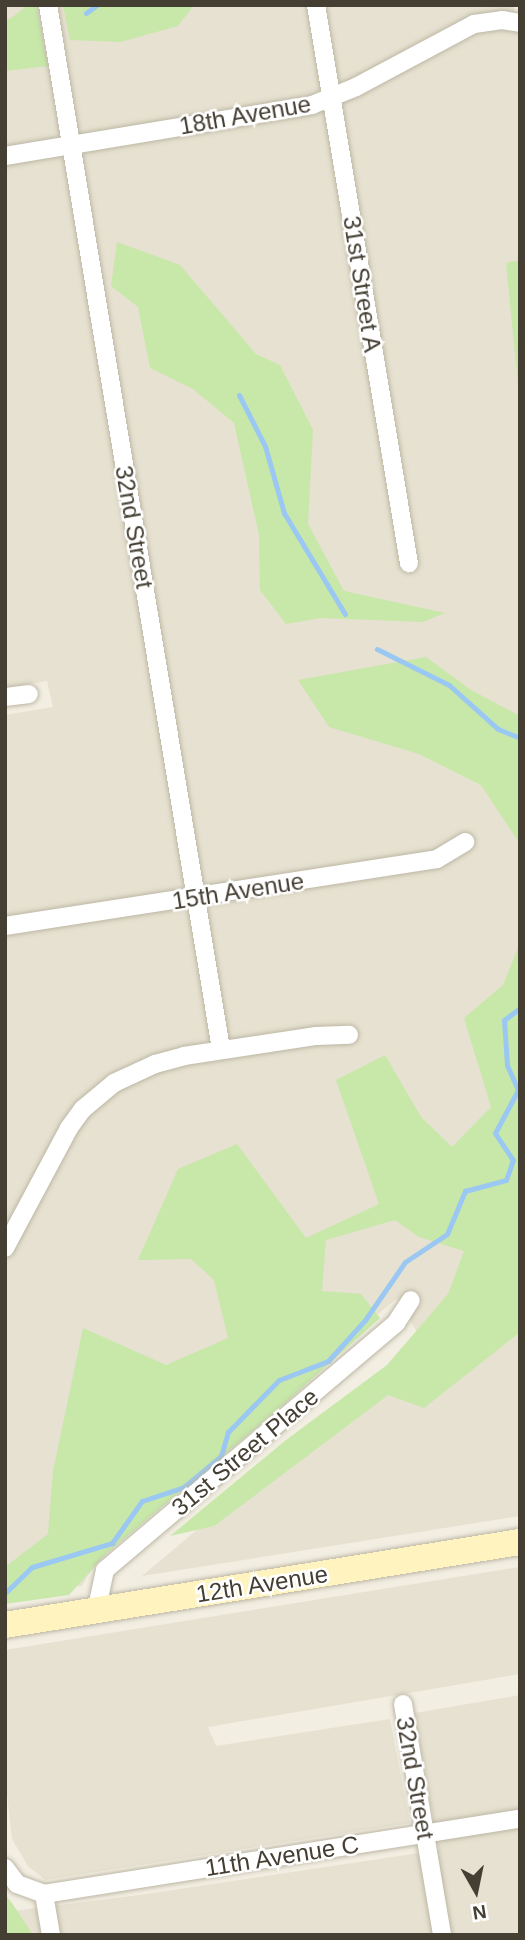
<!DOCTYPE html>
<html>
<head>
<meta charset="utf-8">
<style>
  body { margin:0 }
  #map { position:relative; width:525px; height:1940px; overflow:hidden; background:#f2eee2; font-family:Helvetica,sans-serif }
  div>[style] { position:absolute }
  .residential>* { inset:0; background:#e6e1d0 }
  .green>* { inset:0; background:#c7e8a9 }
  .stream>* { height:5px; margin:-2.5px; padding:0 2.5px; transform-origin:2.5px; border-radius:2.5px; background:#9bc8f2 }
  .roads { filter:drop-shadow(0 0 2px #bdb7a5) drop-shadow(0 0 2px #bdb7a5) }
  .street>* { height:18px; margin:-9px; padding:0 9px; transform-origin:9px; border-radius:9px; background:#fff }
  .secondary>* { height:26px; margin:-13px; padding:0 13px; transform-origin:13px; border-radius:13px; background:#fff4bf }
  span { translate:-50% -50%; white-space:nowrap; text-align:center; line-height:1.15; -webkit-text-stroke:5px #fff; paint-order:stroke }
  .street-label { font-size:24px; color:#443e33 }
  .frame { position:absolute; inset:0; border:7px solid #443e33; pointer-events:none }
  .north { position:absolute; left:441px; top:1856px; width:70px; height:70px; -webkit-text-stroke:5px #fff; paint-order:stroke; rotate:171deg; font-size:19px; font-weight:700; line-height:28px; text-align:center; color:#443e33 }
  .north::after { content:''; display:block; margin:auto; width:24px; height:32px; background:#443e33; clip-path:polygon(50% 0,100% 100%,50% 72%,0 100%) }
</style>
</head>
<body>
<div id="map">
  <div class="residential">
    <i style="clip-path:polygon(5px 5px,513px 5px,520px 36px,520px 1516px,142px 1576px,422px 1341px,397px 1298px,102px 1550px,82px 1586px,5px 1592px,5px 715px,53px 707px,47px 681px,5px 688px)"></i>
    <i style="clip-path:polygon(520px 1567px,520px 1674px,208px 1727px,216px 1746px,390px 1719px,410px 1823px,45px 1880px,28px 1866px,12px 1839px,5px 1776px,5px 1650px)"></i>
    <i style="clip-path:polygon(520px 1695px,520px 1935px,5px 1935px,5px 1912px,140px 1895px,439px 1850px,415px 1713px)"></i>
  </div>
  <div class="green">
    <i style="clip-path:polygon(28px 5px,36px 5px,48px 66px,5px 71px,5px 19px,10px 19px)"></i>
    <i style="clip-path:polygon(63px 5px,194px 5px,178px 26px,120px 42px,70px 40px)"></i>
    <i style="clip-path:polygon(117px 242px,180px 265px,256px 354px,280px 365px,313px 430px,308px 524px,344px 591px,445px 613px,423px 622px,321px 618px,286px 624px,260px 590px,259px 535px,234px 423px,193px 389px,150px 368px,138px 307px,111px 286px)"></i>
    <i style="clip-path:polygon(520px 260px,520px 405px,506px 263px)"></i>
    <i style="clip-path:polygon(426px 657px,471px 690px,520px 716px,520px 844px,481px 785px,419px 754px,329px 727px,298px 680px)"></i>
    <i style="clip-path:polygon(520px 943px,520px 1332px,424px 1408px,388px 1395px,214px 1526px,170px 1536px,286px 1440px,387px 1365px,448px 1294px,464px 1251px,419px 1237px,395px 1220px,326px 1240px,322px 1291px,361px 1294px,380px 1318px,283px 1405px,106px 1554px,69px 1595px,5px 1604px,5px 1567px,48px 1534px,53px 1471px,83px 1328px,166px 1365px,228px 1338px,214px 1280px,191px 1259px,138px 1260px,178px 1169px,237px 1144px,306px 1238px,379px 1204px,336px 1080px,385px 1055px,421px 1117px,452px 1147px,491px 1107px,464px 1018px,503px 985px)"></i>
    <i style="clip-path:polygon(5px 1894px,12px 1903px,33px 1935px,5px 1935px)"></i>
  </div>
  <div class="stream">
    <i style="left:86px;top:13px;width:14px;rotate:-36deg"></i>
    <i style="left:239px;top:395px;width:57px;rotate:63deg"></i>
    <i style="left:265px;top:446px;width:70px;rotate:74.2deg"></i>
    <i style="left:284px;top:513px;width:118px;rotate:58.9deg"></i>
    <i style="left:377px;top:649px;width:80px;rotate:26.6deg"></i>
    <i style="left:449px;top:685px;width:66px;rotate:41.9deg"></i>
    <i style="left:498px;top:729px;width:24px;rotate:22deg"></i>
    <i style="left:5px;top:1593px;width:37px;rotate:-44deg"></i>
    <i style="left:32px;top:1567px;width:84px;rotate:-16.7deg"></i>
    <i style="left:112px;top:1543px;width:52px;rotate:-54.5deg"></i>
    <i style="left:142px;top:1501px;width:44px;rotate:-18.4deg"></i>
    <i style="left:184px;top:1487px;width:48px;rotate:-40deg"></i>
    <i style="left:221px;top:1456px;width:25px;rotate:-74deg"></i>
    <i style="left:228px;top:1432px;width:73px;rotate:-45.6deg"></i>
    <i style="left:279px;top:1380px;width:53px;rotate:-21.2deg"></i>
    <i style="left:328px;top:1361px;width:55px;rotate:-47.9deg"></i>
    <i style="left:365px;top:1320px;width:70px;rotate:-55.4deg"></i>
    <i style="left:405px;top:1262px;width:50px;rotate:-33.7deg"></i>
    <i style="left:447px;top:1234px;width:47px;rotate:-67.3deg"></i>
    <i style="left:465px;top:1191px;width:42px;rotate:-15deg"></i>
    <i style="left:506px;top:1180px;width:21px;rotate:-71deg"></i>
    <i style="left:513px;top:1160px;width:32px;rotate:-124deg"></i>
    <i style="left:495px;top:1133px;width:49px;rotate:-61.9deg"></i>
    <i style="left:518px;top:1090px;width:27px;rotate:-114deg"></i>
    <i style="left:507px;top:1065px;width:45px;rotate:-93.8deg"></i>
    <i style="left:504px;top:1020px;width:20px;rotate:-37deg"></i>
  </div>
  <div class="roads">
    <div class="street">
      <i style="left:48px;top:5px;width:1058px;rotate:80.59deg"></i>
      <i style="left:316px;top:5px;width:566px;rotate:80.54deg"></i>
      <i style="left:5px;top:156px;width:311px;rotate:-9.4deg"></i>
      <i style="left:312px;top:105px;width:48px;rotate:-22.2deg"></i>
      <i style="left:356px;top:87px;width:134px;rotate:-28.1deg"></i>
      <i style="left:474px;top:24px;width:28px;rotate:-8deg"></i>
      <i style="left:502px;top:20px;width:18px;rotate:9deg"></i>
      <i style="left:5px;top:697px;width:24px;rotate:-7deg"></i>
      <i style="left:5px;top:926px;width:437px;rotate:-8.8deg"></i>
      <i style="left:437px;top:859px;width:33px;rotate:-31deg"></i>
      <i style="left:5px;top:1248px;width:136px;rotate:-61.9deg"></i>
      <i style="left:69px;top:1128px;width:24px;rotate:-54deg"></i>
      <i style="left:83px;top:1109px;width:40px;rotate:-40deg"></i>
      <i style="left:114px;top:1083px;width:45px;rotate:-24.9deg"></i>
      <i style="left:155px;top:1064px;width:30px;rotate:-15deg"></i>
      <i style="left:184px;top:1056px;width:134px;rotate:-8.6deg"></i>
      <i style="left:316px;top:1036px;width:33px;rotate:-2deg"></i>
      <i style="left:96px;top:1612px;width:43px;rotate:-77.9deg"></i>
      <i style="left:105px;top:1570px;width:382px;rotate:-40.3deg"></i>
      <i style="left:396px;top:1323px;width:27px;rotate:-57deg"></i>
      <i style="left:403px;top:1704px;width:234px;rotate:80.4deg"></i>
      <i style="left:5px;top:1868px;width:20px;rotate:53deg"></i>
      <i style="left:17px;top:1884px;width:29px;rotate:20deg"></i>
      <i style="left:44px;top:1894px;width:482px;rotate:-9deg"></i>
      <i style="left:44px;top:1894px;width:42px;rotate:80.3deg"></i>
    </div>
    <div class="secondary">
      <i style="left:5px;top:1625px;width:522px;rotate:-9.16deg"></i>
    </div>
  </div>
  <div class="street-label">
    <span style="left:245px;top:115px;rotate:-10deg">18th Avenue</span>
    <span style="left:362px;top:284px;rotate:81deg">31st Street A</span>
    <span style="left:134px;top:527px;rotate:80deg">32nd Street</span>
    <span style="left:238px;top:891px;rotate:-9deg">15th Avenue</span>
    <span style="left:245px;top:1452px;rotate:-40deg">31st Street Place</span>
    <span style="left:262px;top:1584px;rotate:-9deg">12th Avenue</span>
    <span style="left:415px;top:1778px;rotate:80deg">32nd Street</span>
    <span style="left:282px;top:1856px;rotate:-9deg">11th Avenue C</span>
  </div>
  <div class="frame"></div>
  <div class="north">N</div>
</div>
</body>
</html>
